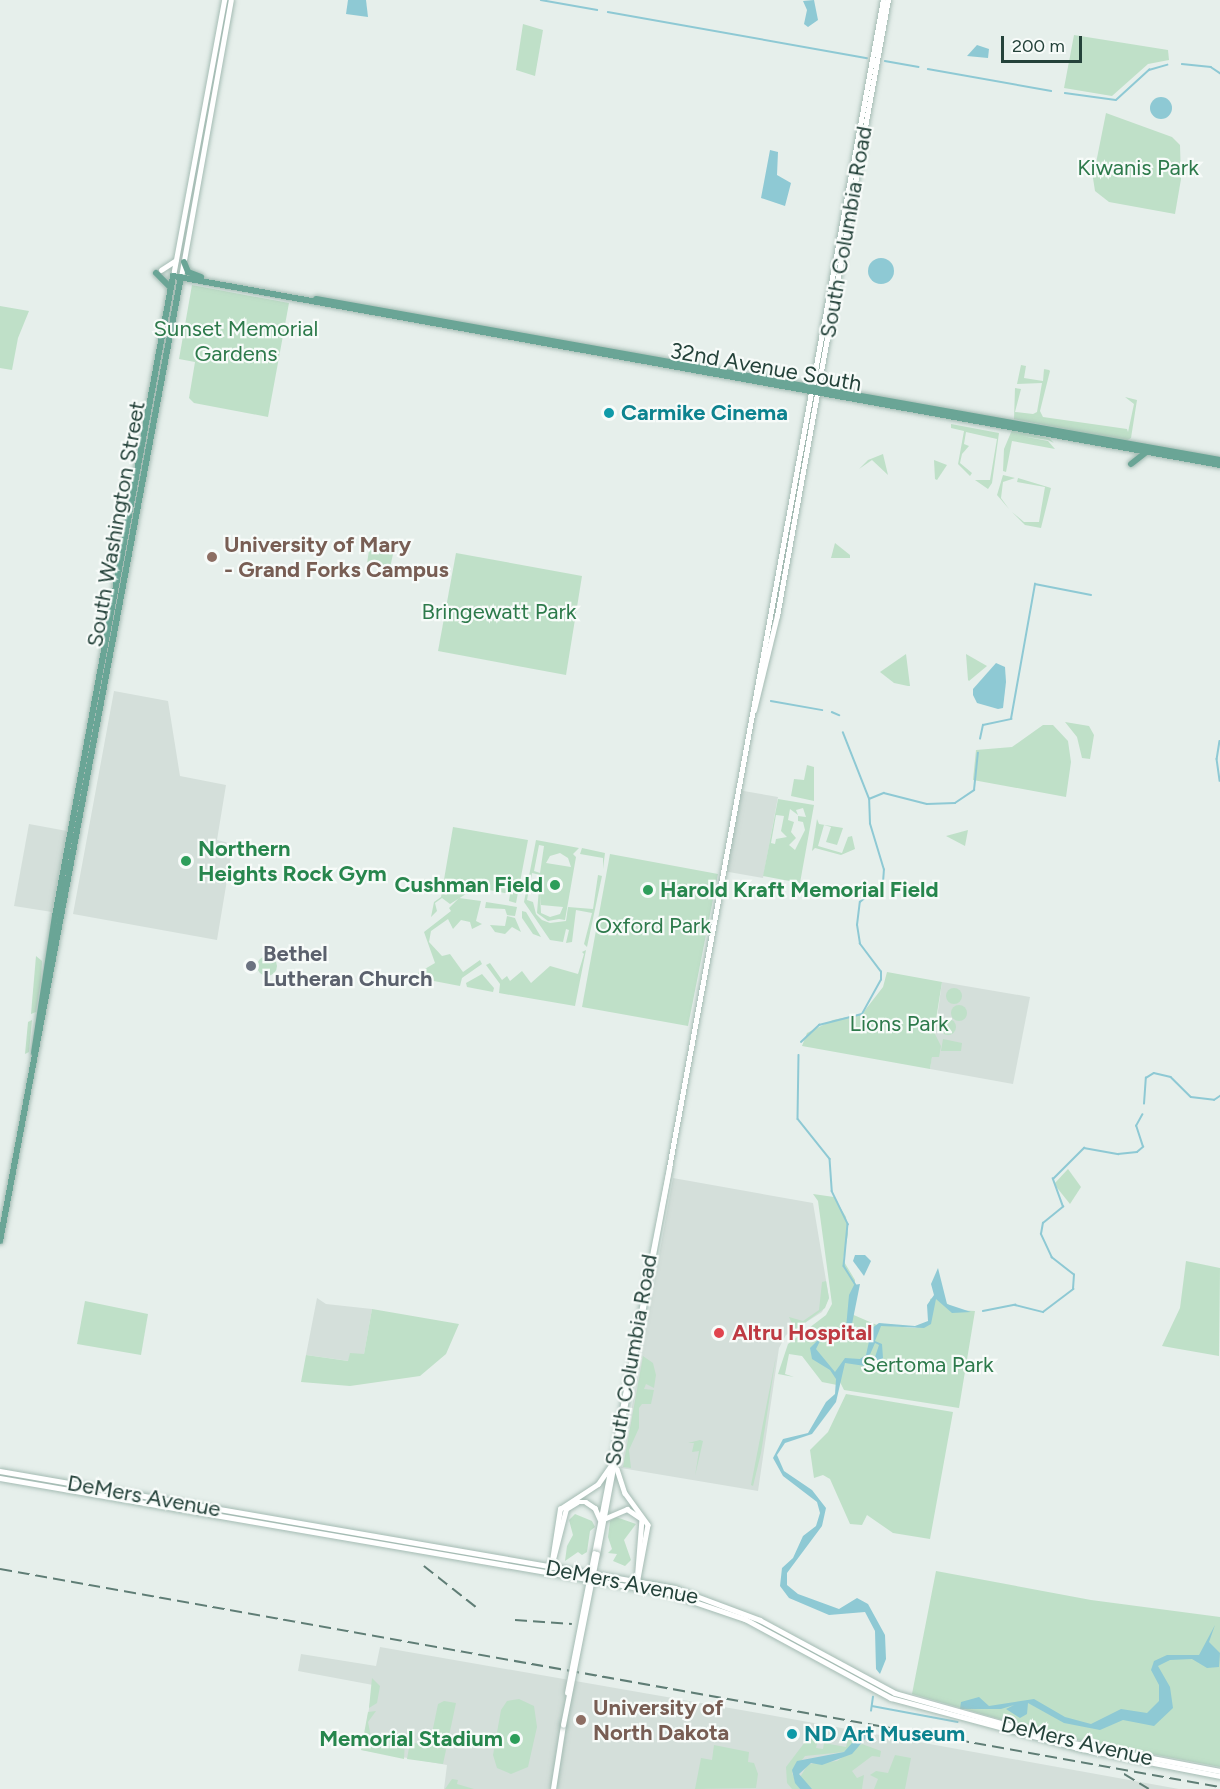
<!DOCTYPE html>
<html>
<head>
<meta charset="utf-8">
<style>
  body { margin:0 }
  #map { position:relative; width:1220px; height:1789px; overflow:hidden; background:#e6efeb; font-family:Figtree,sans-serif }
  div>[style] { position:absolute }
  .built>* { inset:0; background:#d4dfda }
  .green>* { inset:0; background:#bfe0c8 }
  .round { border-radius:50% }
  .water>* { inset:0; background:#8ec9d4 }
  .stream>* { height:1.5px; margin:-0.75px; padding:0 0.75px; transform-origin:0.75px; border-radius:0.75px; background:#8ec9d4 }
  .roads { filter:drop-shadow(0 0 2px #a4bbb3) drop-shadow(0 0 2px #a4bbb3) }
  .secondary>* { height:4.5px; margin:-2.25px; padding:0 2.25px; transform-origin:2.25px; border-radius:2.25px; background:#fff }
  .primary>* { height:6px; margin:-3px; padding:0 3px; transform-origin:3px; border-radius:3px; background:#6aa596 }
  .rail>* { height:1.5px; margin-top:-0.75px; transform-origin:0; background:repeating-linear-gradient(90deg,#5f7d75 0 12px,transparent 0 18px) }
  .bridges { filter:drop-shadow(0 0 2px #a4bbb3) drop-shadow(0 0 2px #a4bbb3) }
  .secondary-bridge>* { height:4.5px; margin:-2.25px; padding:0 2.25px; transform-origin:2.25px; border-radius:2.25px; background:#fff }
  .dots>* { width:16px; height:16px; translate:-50% -50%; box-sizing:border-box; border:3px solid #f7fbf9; border-radius:50% }
  span { translate:-50% -50%; white-space:nowrap; text-align:center; line-height:1.15; -webkit-text-stroke:4.5px #f7fbf9; paint-order:stroke }
  .park-label { font-size:22px; color:#2d7a4b }
  .street-label { font-size:22px; color:#24423a }
  .culture-label { font-size:22px; color:#0d838f; font-weight:700 }
  .left { translate:0 -50%; text-align:left }
  .education-label { font-size:22px; color:#785e54; font-weight:700 }
  .leisure-label { font-size:22px; color:#27864d; font-weight:700 }
  .right { translate:-100% -50%; text-align:right }
  .worship-label { font-size:22px; color:#5b616d; font-weight:700 }
  .health-label { font-size:22px; color:#be3a42; font-weight:700 }
  .scale { position:absolute; left:1001px; top:36px; width:81px; height:27px; box-sizing:border-box; border:3px solid #24423a; border-top:0; padding-left:8px; font-size:18px; line-height:21px; white-space:nowrap; color:#24423a; -webkit-text-stroke:4px #f7fbf9; paint-order:stroke }
</style>
</head>
<body>
<div id="map">
  <div class="built">
    <i style="clip-path:polygon(114px 691px,168px 701px,180px 776px,226px 785px,217px 840px,233px 844px,217px 940px,73px 914px)"></i>
    <i style="clip-path:polygon(738px 790px,778px 797px,763px 878px,723px 871px)"></i>
    <i style="clip-path:polygon(29px 824px,67px 831px,52px 912px,14px 906px)"></i>
    <i style="clip-path:polygon(942px 982px,1030px 997px,1013px 1084px,930px 1069px)"></i>
    <i style="clip-path:polygon(673px 1178px,813px 1203px,829px 1298px,822px 1312px,786px 1335px,779px 1348px,758px 1491px,621px 1468px)"></i>
    <i style="clip-path:polygon(317px 1298px,326px 1304px,372px 1309px,364px 1354px,349px 1361px,306px 1355px)"></i>
    <i style="clip-path:polygon(380px 1647px,764px 1714px,1179px 1789px,444px 1789px,447px 1765px,362px 1750px,373px 1685px,298px 1671px,301px 1654px,376px 1666px)"></i>
  </div>
  <div class="green">
    <i style="clip-path:polygon(523px 24px,543px 30px,535px 76px,516px 70px)"></i>
    <i style="clip-path:polygon(1074px 35px,1168px 50px,1169px 60px,1148px 64px,1112px 96px,1064px 88px)"></i>
    <i style="clip-path:polygon(1106px 113px,1172px 137px,1180px 145px,1181px 179px,1175px 214px,1109px 202px,1095px 191px,1093px 178px)"></i>
    <i style="clip-path:polygon(192px 285px,289px 303px,268px 417px,194px 403px,189px 398px,195px 362px,179px 359px)"></i>
    <i style="clip-path:polygon(0 306px,29px 311px,18px 338px,12px 370px,0 368px)"></i>
    <i style="clip-path:polygon(1021px 365px,1026px 366px,1024px 378px,1043px 381px,1044px 369px,1029px 366px,1049px 370px,1050px 371px,1040px 411px,1043px 417px,1127px 429px,1128px 432px,1134px 404px,1125px 397px,1137px 400px,1131px 438px,1126px 441px,1014px 419px,1015px 388px,1021px 389px,1015px 412px,1033px 414px,1037px 412px,1042px 383px,1017px 384px)"></i>
    <i style="clip-path:polygon(951px 424px,999px 433px,992px 483px,988px 489px,975px 480px,990px 480px,997px 439px,966px 432px,964px 444px,969px 446px,962px 454px,960px 463px,972px 473px,970px 476px,958px 464px,964px 431px,951px 428px)"></i>
    <i style="clip-path:polygon(1012px 430px,1049px 438px,1054px 443px,1048px 440px,1022px 436px,1048px 441px,1055px 449px,1012px 441px,1006px 472px,1003px 471px,1004px 449px)"></i>
    <i style="clip-path:polygon(883px 454px,888px 475px,872px 460px,859px 469px,868px 460px)"></i>
    <i style="clip-path:polygon(934px 460px,947px 465px,937px 480px,935px 479px)"></i>
    <i style="clip-path:polygon(1003px 475px,1015px 478px,1003px 482px,1001px 498px,1009px 509px,997px 495px)"></i>
    <i style="clip-path:polygon(1018px 478px,1051px 488px,1041px 528px,1025px 525px,1012px 512px,1024px 522px,1039px 522px,1045px 487px,1017px 482px)"></i>
    <i style="clip-path:polygon(835px 543px,850px 555px,850px 558px,831px 558px)"></i>
    <i style="clip-path:polygon(369px 550px,393px 554px,390px 568px,367px 564px)"></i>
    <i style="clip-path:polygon(456px 553px,582px 576px,566px 675px,438px 651px)"></i>
    <i style="clip-path:polygon(906px 654px,910px 686px,908px 686px,894px 683px,880px 672px)"></i>
    <i style="clip-path:polygon(966px 654px,987px 666px,969px 681px,968px 680px)"></i>
    <i style="clip-path:polygon(1065px 722px,1089px 726px,1094px 735px,1090px 759px,1082px 758px,1077px 737px)"></i>
    <i style="clip-path:polygon(1043px 725px,1053px 725px,1068px 741px,1071px 762px,1066px 797px,973px 780px,976px 750px,1012px 747px)"></i>
    <i style="clip-path:polygon(807px 765px,814px 767px,814px 801px,791px 796px,794px 779px,804px 780px)"></i>
    <i style="clip-path:polygon(evenodd,778px 799px,814px 805px,800px 883px,763px 876px,778px 799px,803px 808px,806px 817px,798px 816px,798px 821px,803px 822px,805px 830px,795px 850px,789px 845px,796px 838px,791px 832px,794px 822px,788px 820px,790px 809px,798px 815px,796px 810px,803px 808px,778px 799px,776px 815px,784px 816px,781px 831px,787px 837px,776px 839px,775px 844px,771px 843px,776px 815px)"></i>
    <i style="clip-path:polygon(817px 819px,819px 824px,843px 828px,837px 845px,826px 842px,831px 827px,824px 825px,818px 846px,842px 853px,848px 837px,852px 836px,855px 849px,841px 855px,815px 848px,812px 851px)"></i>
    <i style="clip-path:polygon(453px 827px,528px 840px,516px 903px,509px 901px,510px 894px,468px 886px,466px 894px,450px 904px,442px 898px,435px 903px,437px 911px,431px 917px,434px 902px,441px 897px)"></i>
    <i style="clip-path:polygon(968px 830px,965px 846px,946px 836px)"></i>
    <i style="clip-path:polygon(evenodd,536px 840px,579px 848px,573px 854px,576px 857px,565px 920px,559px 919px,548px 921px,537px 913px,540px 875px,532px 873px,527px 900px,533px 902px,536px 914px,542px 920px,550px 923px,566px 921px,568px 907px,593px 909px,598px 875px,602px 876px,587px 947px,584px 944px,592px 913px,576px 910px,572px 942px,566px 943px,569px 930px,566px 929px,563px 942px,550px 940px,524px 902px,536px 840px,539px 845px,544px 846px,540px 873px,534px 871px,539px 845px,536px 840px,560px 853px,568px 858px,571px 867px,546px 863px,550px 856px,560px 853px,536px 840px,540px 894px,541px 905px,563px 907px,560px 914px,550px 917px,541px 913px,540px 894px)"></i>
    <i style="clip-path:polygon(582px 848px,605px 853px,603px 869px,603px 858px,580px 854px)"></i>
    <i style="clip-path:polygon(610px 854px,718px 874px,688px 1026px,582px 1007px)"></i>
    <i style="clip-path:polygon(459px 898px,481px 901px,476px 921px,482px 924px,472px 929px,470px 922px,461px 920px,453px 929px,448px 919px,431px 931px,429px 942px,442px 956px,450px 954px,463px 972px,480px 960px,482px 964px,462px 978px,460px 986px,418px 978px,418px 973px,435px 963px,424px 932px,451px 911px,449px 908px)"></i>
    <i style="clip-path:polygon(486px 902px,517px 907px,515px 916px,507px 915px,505px 909px,485px 908px)"></i>
    <i style="clip-path:polygon(522px 911px,526px 912px,541px 937px,533px 934px,522px 918px)"></i>
    <i style="clip-path:polygon(507px 916px,515px 918px,521px 932px,512px 927px,505px 934px,495px 932px,490px 925px,505px 926px)"></i>
    <i style="clip-path:polygon(586px 950px,575px 1006px,499px 993px,500px 984px,486px 965px,490px 963px,502px 980px,507px 976px,510px 981px,522px 971px,531px 983px,550px 966px,578px 974px,584px 954px,582px 952px)"></i>
    <i class="round" style="left:257px;top:956px;width:20px;height:20px"></i>
    <i style="clip-path:polygon(36px 956px,42px 961px,41px 981px,36px 1012px,31px 1014px)"></i>
    <i style="clip-path:polygon(887px 972px,942px 982px,934px 1032px,941px 1046px,939px 1057px,932px 1057px,930px 1069px,802px 1046px,807px 1033px,833px 1020px,862px 1014px,883px 987px)"></i>
    <i style="clip-path:polygon(482px 974px,494px 988px,493px 992px,467px 987px,466px 983px)"></i>
    <i class="round" style="left:946px;top:988px;width:16px;height:16px"></i>
    <i class="round" style="left:951px;top:1005px;width:16px;height:16px"></i>
    <i class="round" style="left:940px;top:1019px;width:16px;height:16px"></i>
    <i style="clip-path:polygon(32px 1020px,29px 1052px,25px 1054px,28px 1022px)"></i>
    <i style="clip-path:polygon(943px 1039px,962px 1043px,961px 1051px,941px 1051px)"></i>
    <i style="clip-path:polygon(1068px 1169px,1081px 1187px,1070px 1204px,1054px 1184px)"></i>
    <i style="clip-path:polygon(813px 1194px,834px 1197px,846px 1217px,848px 1234px,843px 1260px,855px 1280px,855px 1295px,849px 1313px,877px 1325px,915px 1328px,929px 1323px,930px 1299px,938px 1296px,955px 1310px,975px 1311px,959px 1408px,844px 1390px,838px 1378px,837px 1385px,822px 1382px,802px 1356px,789px 1354px,785px 1374px,794px 1377px,778px 1374px,788px 1344px,826px 1315px,832px 1304px,818px 1201px)"></i>
    <i style="clip-path:polygon(1186px 1261px,1220px 1268px,1219px 1356px,1162px 1346px,1180px 1308px)"></i>
    <i style="clip-path:polygon(826px 1281px,829px 1298px,825px 1308px,795px 1330px,789px 1317px,803px 1321px,819px 1310px,822px 1282px)"></i>
    <i style="clip-path:polygon(85px 1301px,148px 1314px,141px 1355px,77px 1344px)"></i>
    <i style="clip-path:polygon(372px 1309px,459px 1324px,446px 1354px,420px 1376px,350px 1386px,301px 1382px,306px 1355px,348px 1361px,350px 1353px,364px 1354px)"></i>
    <i style="clip-path:polygon(643px 1356px,653px 1363px,656px 1375px,654px 1388px,646px 1384px,644px 1389px,654px 1390px,651px 1404px,642px 1404px,639px 1408px,639px 1428px,629px 1450px,631px 1468px,623px 1467px)"></i>
    <i style="clip-path:polygon(776px 1356px,761px 1453px,753px 1486px,751px 1485px)"></i>
    <i style="clip-path:polygon(846px 1394px,953px 1412px,930px 1539px,893px 1533px,867px 1515px,862px 1525px,850px 1524px,830px 1479px,823px 1475px,814px 1478px,810px 1450px,828px 1432px)"></i>
    <i style="clip-path:polygon(700px 1440px,703px 1441px,695px 1476px,699px 1451px,692px 1452px,694px 1443px,688px 1443px)"></i>
    <i style="clip-path:polygon(575px 1514px,592px 1521px,595px 1527px,590px 1531px,587px 1552px,582px 1555px,578px 1552px,565px 1561px,567px 1546px,573px 1535px,569px 1520px)"></i>
    <i style="clip-path:polygon(616px 1517px,636px 1524px,624px 1540px,631px 1560px,625px 1566px,613px 1561px,617px 1554px,608px 1553px,612px 1549px,608px 1537px,610px 1521px)"></i>
    <i style="clip-path:polygon(936px 1571px,1091px 1600px,1220px 1617px,1220px 1767px,1061px 1737px,912px 1694px)"></i>
    <i style="clip-path:polygon(372px 1678px,380px 1686px,377px 1703px,369px 1708px)"></i>
    <i style="clip-path:polygon(519px 1699px,534px 1706px,537px 1727px,528px 1767px,511px 1774px,497px 1768px,493px 1755px,501px 1710px,507px 1701px)"></i>
    <i style="clip-path:polygon(444px 1701px,456px 1703px,443px 1764px,407px 1759px,410px 1742px,421px 1744px,431px 1738px,438px 1704px)"></i>
    <i style="clip-path:polygon(376px 1711px,368px 1722px,372px 1742px,383px 1743px,388px 1737px,405px 1740px,404px 1759px,361px 1750px,368px 1712px)"></i>
    <i style="clip-path:polygon(808px 1738px,818px 1739px,816px 1748px,823px 1749px,824px 1743px,846px 1747px,848px 1739px,856px 1741px,844px 1752px,805px 1756px,792px 1773px,800px 1789px,792px 1789px,787px 1783px,786px 1767px)"></i>
    <i style="clip-path:polygon(862px 1744px,881px 1751px,880px 1757px,872px 1756px,852px 1771px,857px 1778px,864px 1775px,862px 1789px,812px 1789px,799px 1779px,808px 1764px,837px 1761px)"></i>
    <i style="clip-path:polygon(714px 1745px,749px 1752px,748px 1762px,754px 1763px,758px 1774px,756px 1788px,695px 1789px,701px 1758px,712px 1760px)"></i>
    <i style="clip-path:polygon(895px 1755px,911px 1758px,905px 1789px,874px 1789px,878px 1779px,870px 1775px,876px 1771px,888px 1773px)"></i>
    <i style="clip-path:polygon(452px 1779px,458px 1780px,457px 1784px,474px 1789px,445px 1789px)"></i>
  </div>
  <div class="water">
    <i style="clip-path:polygon(348px 0,366px 0,368px 17px,346px 14px)"></i>
    <i style="clip-path:polygon(814px 0,818px 20px,808px 27px,804px 24px,807px 10px,803px 1px)"></i>
    <i style="clip-path:polygon(977px 45px,989px 49px,988px 58px,967px 56px)"></i>
    <i class="round" style="left:1150px;top:97px;width:22px;height:22px"></i>
    <i style="clip-path:polygon(770px 150px,778px 152px,777px 175px,791px 183px,785px 206px,761px 198px)"></i>
    <i class="round" style="left:868px;top:258px;width:26px;height:26px"></i>
    <i style="clip-path:polygon(996px 663px,1005px 667px,1006px 682px,1003px 708px,998px 709px,977px 703px,973px 695px,973px 689px)"></i>
    <i style="clip-path:polygon(855px 1255px,865px 1255px,871px 1261px,864px 1276px,853px 1261px)"></i>
    <i style="clip-path:polygon(938px 1268px,947px 1304px,971px 1312px,952px 1313px,936px 1299px,931px 1324px,924px 1328px,881px 1326px,875px 1341px,882px 1344px,883px 1358px,879px 1362px,875px 1357px,879px 1345px,875px 1343px,865px 1366px,845px 1363px,836px 1402px,812px 1434px,785px 1443px,777px 1455px,784px 1471px,812px 1490px,826px 1508px,822px 1526px,787px 1573px,787px 1585px,798px 1594px,839px 1609px,857px 1598px,868px 1604px,885px 1635px,886px 1659px,880px 1674px,876px 1669px,875px 1631px,865px 1612px,829px 1615px,789px 1598px,780px 1586px,782px 1568px,793px 1558px,803px 1536px,816px 1526px,820px 1513px,817px 1502px,783px 1476px,773px 1458px,783px 1439px,808px 1433px,826px 1402px,835px 1394px,836px 1379px,830px 1370px,812px 1359px,810px 1348px,827px 1331px,846px 1328px,849px 1295px,854px 1285px,860px 1284px,851px 1329px,841px 1336px,821px 1339px,816px 1349px,835px 1372px,845px 1358px,860px 1359px,866px 1355px,872px 1328px,879px 1323px,915px 1326px,928px 1321px,927px 1305px,934px 1295px,931px 1284px)"></i>
    <i style="clip-path:polygon(1215px 1625px,1209px 1642px,1220px 1653px,1219px 1667px,1207px 1668px,1192px 1659px,1170px 1660px,1158px 1666px,1170px 1687px,1173px 1708px,1154px 1726px,1123px 1720px,1100px 1730px,1064px 1723px,1028px 1703px,1027px 1714px,1020px 1718px,1006px 1709px,1014px 1705px,1001px 1709px,960px 1709px,961px 1702px,979px 1697px,989px 1706px,1034px 1699px,1065px 1717px,1091px 1724px,1121px 1709px,1147px 1713px,1159px 1701px,1159px 1685px,1151px 1670px,1154px 1661px,1167px 1655px,1199px 1655px)"></i>
    <i style="clip-path:polygon(866px 1727px,870px 1729px,866px 1738px,852px 1754px,822px 1765px,811px 1763px,799px 1774px,812px 1789px,800px 1789px,795px 1783px,792px 1770px,797px 1761px,844px 1752px)"></i>
  </div>
  <div class="stream">
    <i style="left:541px;top:0;width:57px;rotate:10.1deg"></i>
    <i style="left:608px;top:12px;width:263px;rotate:10.1deg"></i>
    <i style="left:885px;top:61px;width:34px;rotate:10deg"></i>
    <i style="left:1182px;top:64px;width:29px;rotate:6deg"></i>
    <i style="left:1211px;top:67px;width:11px;rotate:34deg"></i>
    <i style="left:928px;top:69px;width:125px;rotate:10.1deg"></i>
    <i style="left:1065px;top:93px;width:51px;rotate:7.8deg"></i>
    <i style="left:1116px;top:100px;width:45px;rotate:-42.3deg"></i>
    <i style="left:1149px;top:70px;width:19px;rotate:-16deg"></i>
    <i style="left:771px;top:701px;width:52px;rotate:10deg"></i>
    <i style="left:832px;top:712px;width:8px;rotate:23deg"></i>
    <i style="left:980px;top:739px;width:14px;rotate:-78deg"></i>
    <i style="left:983px;top:725px;width:29px;rotate:-12deg"></i>
    <i style="left:1011px;top:719px;width:137px;rotate:-79.9deg"></i>
    <i style="left:1035px;top:584px;width:57px;rotate:11.1deg"></i>
    <i style="left:1220px;top:741px;width:18px;rotate:99deg"></i>
    <i style="left:1217px;top:759px;width:22px;rotate:82deg"></i>
    <i style="left:869px;top:799px;width:16px;rotate:-22deg"></i>
    <i style="left:884px;top:793px;width:44px;rotate:14.3deg"></i>
    <i style="left:927px;top:804px;width:28px;rotate:-2deg"></i>
    <i style="left:955px;top:803px;width:23px;rotate:-34deg"></i>
    <i style="left:974px;top:790px;width:37px;rotate:-84deg"></i>
    <i style="left:801px;top:1042px;width:25px;rotate:-43deg"></i>
    <i style="left:819px;top:1025px;width:44px;rotate:-14.3deg"></i>
    <i style="left:862px;top:1014px;width:39px;rotate:-61deg"></i>
    <i style="left:881px;top:980px;width:8px;rotate:-90deg"></i>
    <i style="left:881px;top:972px;width:35px;rotate:-127deg"></i>
    <i style="left:860px;top:944px;width:19px;rotate:-99deg"></i>
    <i style="left:857px;top:925px;width:23px;rotate:-83deg"></i>
    <i style="left:860px;top:902px;width:30px;rotate:-40deg"></i>
    <i style="left:883px;top:883px;width:13px;rotate:-86deg"></i>
    <i style="left:884px;top:870px;width:48px;rotate:-106.9deg"></i>
    <i style="left:870px;top:824px;width:25px;rotate:-92deg"></i>
    <i style="left:869px;top:799px;width:71px;rotate:-111.5deg"></i>
    <i style="left:799px;top:1055px;width:64px;rotate:90.9deg"></i>
    <i style="left:798px;top:1119px;width:51px;rotate:51.3deg"></i>
    <i style="left:830px;top:1159px;width:32px;rotate:86deg"></i>
    <i style="left:832px;top:1191px;width:37px;rotate:64deg"></i>
    <i style="left:848px;top:1224px;width:42px;rotate:95.4deg"></i>
    <i style="left:844px;top:1266px;width:22px;rotate:58deg"></i>
    <i style="left:1144px;top:1104px;width:26px;rotate:-86deg"></i>
    <i style="left:1146px;top:1078px;width:9px;rotate:-32deg"></i>
    <i style="left:1154px;top:1073px;width:17px;rotate:13deg"></i>
    <i style="left:1171px;top:1077px;width:28px;rotate:45deg"></i>
    <i style="left:1191px;top:1097px;width:23px;rotate:7deg"></i>
    <i style="left:1214px;top:1100px;width:7px;rotate:-34deg"></i>
    <i style="left:983px;top:1311px;width:33px;rotate:-11deg"></i>
    <i style="left:1015px;top:1305px;width:29px;rotate:14deg"></i>
    <i style="left:1043px;top:1312px;width:38px;rotate:-37deg"></i>
    <i style="left:1073px;top:1289px;width:14px;rotate:-86deg"></i>
    <i style="left:1074px;top:1275px;width:28px;rotate:-142deg"></i>
    <i style="left:1052px;top:1258px;width:26px;rotate:-115deg"></i>
    <i style="left:1041px;top:1234px;width:11px;rotate:-80deg"></i>
    <i style="left:1043px;top:1223px;width:26px;rotate:-39deg"></i>
    <i style="left:1063px;top:1207px;width:30px;rotate:-110deg"></i>
    <i style="left:1053px;top:1179px;width:44px;rotate:-45deg"></i>
    <i style="left:1084px;top:1148px;width:35px;rotate:10deg"></i>
    <i style="left:1118px;top:1154px;width:19px;rotate:-6deg"></i>
    <i style="left:1137px;top:1152px;width:8px;rotate:-40deg"></i>
    <i style="left:1143px;top:1147px;width:22px;rotate:-108deg"></i>
    <i style="left:1136px;top:1126px;width:13px;rotate:-61deg"></i>
    <i style="left:872px;top:1706px;width:87px;rotate:10.5deg"></i>
    <i style="left:871px;top:1711px;width:14px;rotate:-82deg"></i>
  </div>
  <div class="roads">
    <div class="secondary">
      <i style="left:161px;top:270px;width:17px;rotate:-33deg"></i>
      <i style="left:173px;top:276px;width:281px;rotate:-79.5deg"></i>
      <i style="left:181px;top:277px;width:281px;rotate:-79.8deg"></i>
      <i style="left:754px;top:710px;width:97px;rotate:-76.3deg"></i>
      <i style="left:777px;top:616px;width:626px;rotate:-79.79deg"></i>
      <i style="left:617px;top:1469px;width:25px;rotate:72deg"></i>
      <i style="left:625px;top:1493px;width:39px;rotate:54deg"></i>
      <i style="left:648px;top:1525px;width:60px;rotate:100.6deg"></i>
      <i style="left:0;top:1471px;width:685px;rotate:9.83deg"></i>
      <i style="left:675px;top:1588px;width:91px;rotate:20.6deg"></i>
      <i style="left:760px;top:1620px;width:153px;rotate:28.4deg"></i>
      <i style="left:895px;top:1693px;width:180px;rotate:15.8deg"></i>
      <i style="left:1068px;top:1742px;width:155px;rotate:10.8deg"></i>
      <i style="left:0;top:1478px;width:678px;rotate:9.77deg"></i>
      <i style="left:668px;top:1593px;width:81px;rotate:18.7deg"></i>
      <i style="left:745px;top:1619px;width:166px;rotate:28.4deg"></i>
      <i style="left:891px;top:1698px;width:198px;rotate:15deg"></i>
      <i style="left:1082px;top:1749px;width:141px;rotate:11.1deg"></i>
      <i style="left:606px;top:1518px;width:23px;rotate:-23deg"></i>
      <i style="left:627px;top:1509px;width:18px;rotate:34deg"></i>
      <i style="left:642px;top:1519px;width:63px;rotate:94.5deg"></i>
      <i style="left:594px;top:1554px;width:393px;rotate:-79deg"></i>
      <i style="left:669px;top:1168px;width:1187px;rotate:-79.62deg"></i>
      <i style="left:597px;top:1554px;width:393px;rotate:-79.4deg"></i>
      <i style="left:551px;top:1567px;width:59px;rotate:-81.2deg"></i>
      <i style="left:560px;top:1509px;width:45px;rotate:-33.3deg"></i>
      <i style="left:598px;top:1484px;width:21px;rotate:-55deg"></i>
      <i style="left:551px;top:1567px;width:60px;rotate:-75.5deg"></i>
      <i style="left:566px;top:1509px;width:13px;rotate:-32deg"></i>
      <i style="left:577px;top:1502px;width:9px"></i>
      <i style="left:586px;top:1502px;width:11px;rotate:34deg"></i>
      <i style="left:595px;top:1508px;width:12px;rotate:66deg"></i>
      <i style="left:553px;top:1789px;width:65px;rotate:-81.1deg"></i>
    </div>
    <div class="primary">
      <i style="left:184px;top:262px;width:11px;rotate:68deg"></i>
      <i style="left:188px;top:272px;width:14px;rotate:21deg"></i>
      <i style="left:156px;top:273px;width:20px;rotate:45deg"></i>
      <i style="left:316px;top:299px;width:918px;rotate:10.1deg"></i>
      <i style="left:1131px;top:464px;width:18px;rotate:-38deg"></i>
      <i style="left:34px;top:1053px;width:139px;rotate:-81.3deg"></i>
      <i style="left:55px;top:916px;width:651px;rotate:-79.55deg"></i>
      <i style="left:173px;top:276px;width:1064px;rotate:10.23deg"></i>
      <i style="left:0;top:1241px;width:981px;rotate:-79.37deg"></i>
    </div>
  </div>
  <div class="rail">
    <i style="left:424px;top:1566px;width:66px;rotate:38.3deg"></i>
    <i style="left:0;top:1569px;width:1239px;rotate:10.13deg"></i>
    <i style="left:515px;top:1620px;width:57px;rotate:4deg"></i>
    <i style="left:1124px;top:1774px;width:29px;rotate:31deg"></i>
  </div>
  <div class="bridges">
    <div class="secondary-bridge">
      <i style="left:567px;top:1693px;width:142px;rotate:-79deg"></i>
      <i style="left:563px;top:1725px;width:174px;rotate:-78.8deg"></i>
    </div>
  </div>
  <div class="dots">
    <i style="left:609px;top:413px;background:#0f9aa8"></i>
    <i style="left:212px;top:557px;background:#8d6e63"></i>
    <i style="left:186px;top:861px;background:#2e9e5b"></i>
    <i style="left:555px;top:885px;background:#2e9e5b"></i>
    <i style="left:648px;top:890px;background:#2e9e5b"></i>
    <i style="left:251px;top:966px;background:#6b7280"></i>
    <i style="left:719px;top:1333px;background:#e0444e"></i>
    <i style="left:581px;top:1720px;background:#8d6e63"></i>
    <i style="left:792px;top:1734px;background:#0f9aa8"></i>
    <i style="left:515px;top:1739px;background:#2e9e5b"></i>
  </div>
  <div class="park-label">
    <span style="left:1138px;top:168px">Kiwanis Park</span>
    <span style="left:236px;top:341px">Sunset Memorial<br>Gardens</span>
    <span style="left:499px;top:612px">Bringewatt Park</span>
    <span style="left:653px;top:926px">Oxford Park</span>
    <span style="left:899px;top:1024px">Lions Park</span>
    <span style="left:928px;top:1365px">Sertoma Park</span>
  </div>
  <div class="street-label">
    <span style="left:846px;top:232px;rotate:-80deg">South Columbia Road</span>
    <span style="left:766px;top:367px;rotate:10deg">32nd Avenue South</span>
    <span style="left:116px;top:524px;rotate:-80deg">South Washington Street</span>
    <span style="left:631px;top:1360px;rotate:-80deg">South Columbia Road</span>
    <span style="left:144px;top:1496px;rotate:10deg">DeMers Avenue</span>
    <span style="left:622px;top:1582px;rotate:11deg">DeMers Avenue</span>
    <span style="left:1077px;top:1741px;rotate:13deg">DeMers Avenue</span>
  </div>
  <div class="culture-label">
    <span class="left" style="left:621px;top:413px">Carmike Cinema</span>
    <span class="left" style="left:804px;top:1734px">ND Art Museum</span>
  </div>
  <div class="education-label">
    <span class="left" style="left:224px;top:557px">University of Mary<br>- Grand Forks Campus</span>
    <span class="left" style="left:593px;top:1720px">University of<br>North Dakota</span>
  </div>
  <div class="leisure-label">
    <span class="left" style="left:198px;top:861px">Northern<br>Heights Rock Gym</span>
    <span class="right" style="left:543px;top:885px">Cushman Field</span>
    <span class="left" style="left:660px;top:890px">Harold Kraft Memorial Field</span>
    <span class="right" style="left:503px;top:1739px">Memorial Stadium</span>
  </div>
  <div class="worship-label">
    <span class="left" style="left:263px;top:966px">Bethel<br>Lutheran Church</span>
  </div>
  <div class="health-label">
    <span class="left" style="left:732px;top:1333px">Altru Hospital</span>
  </div>
  <div class="scale">200 m</div>
</div>
</body>
</html>
